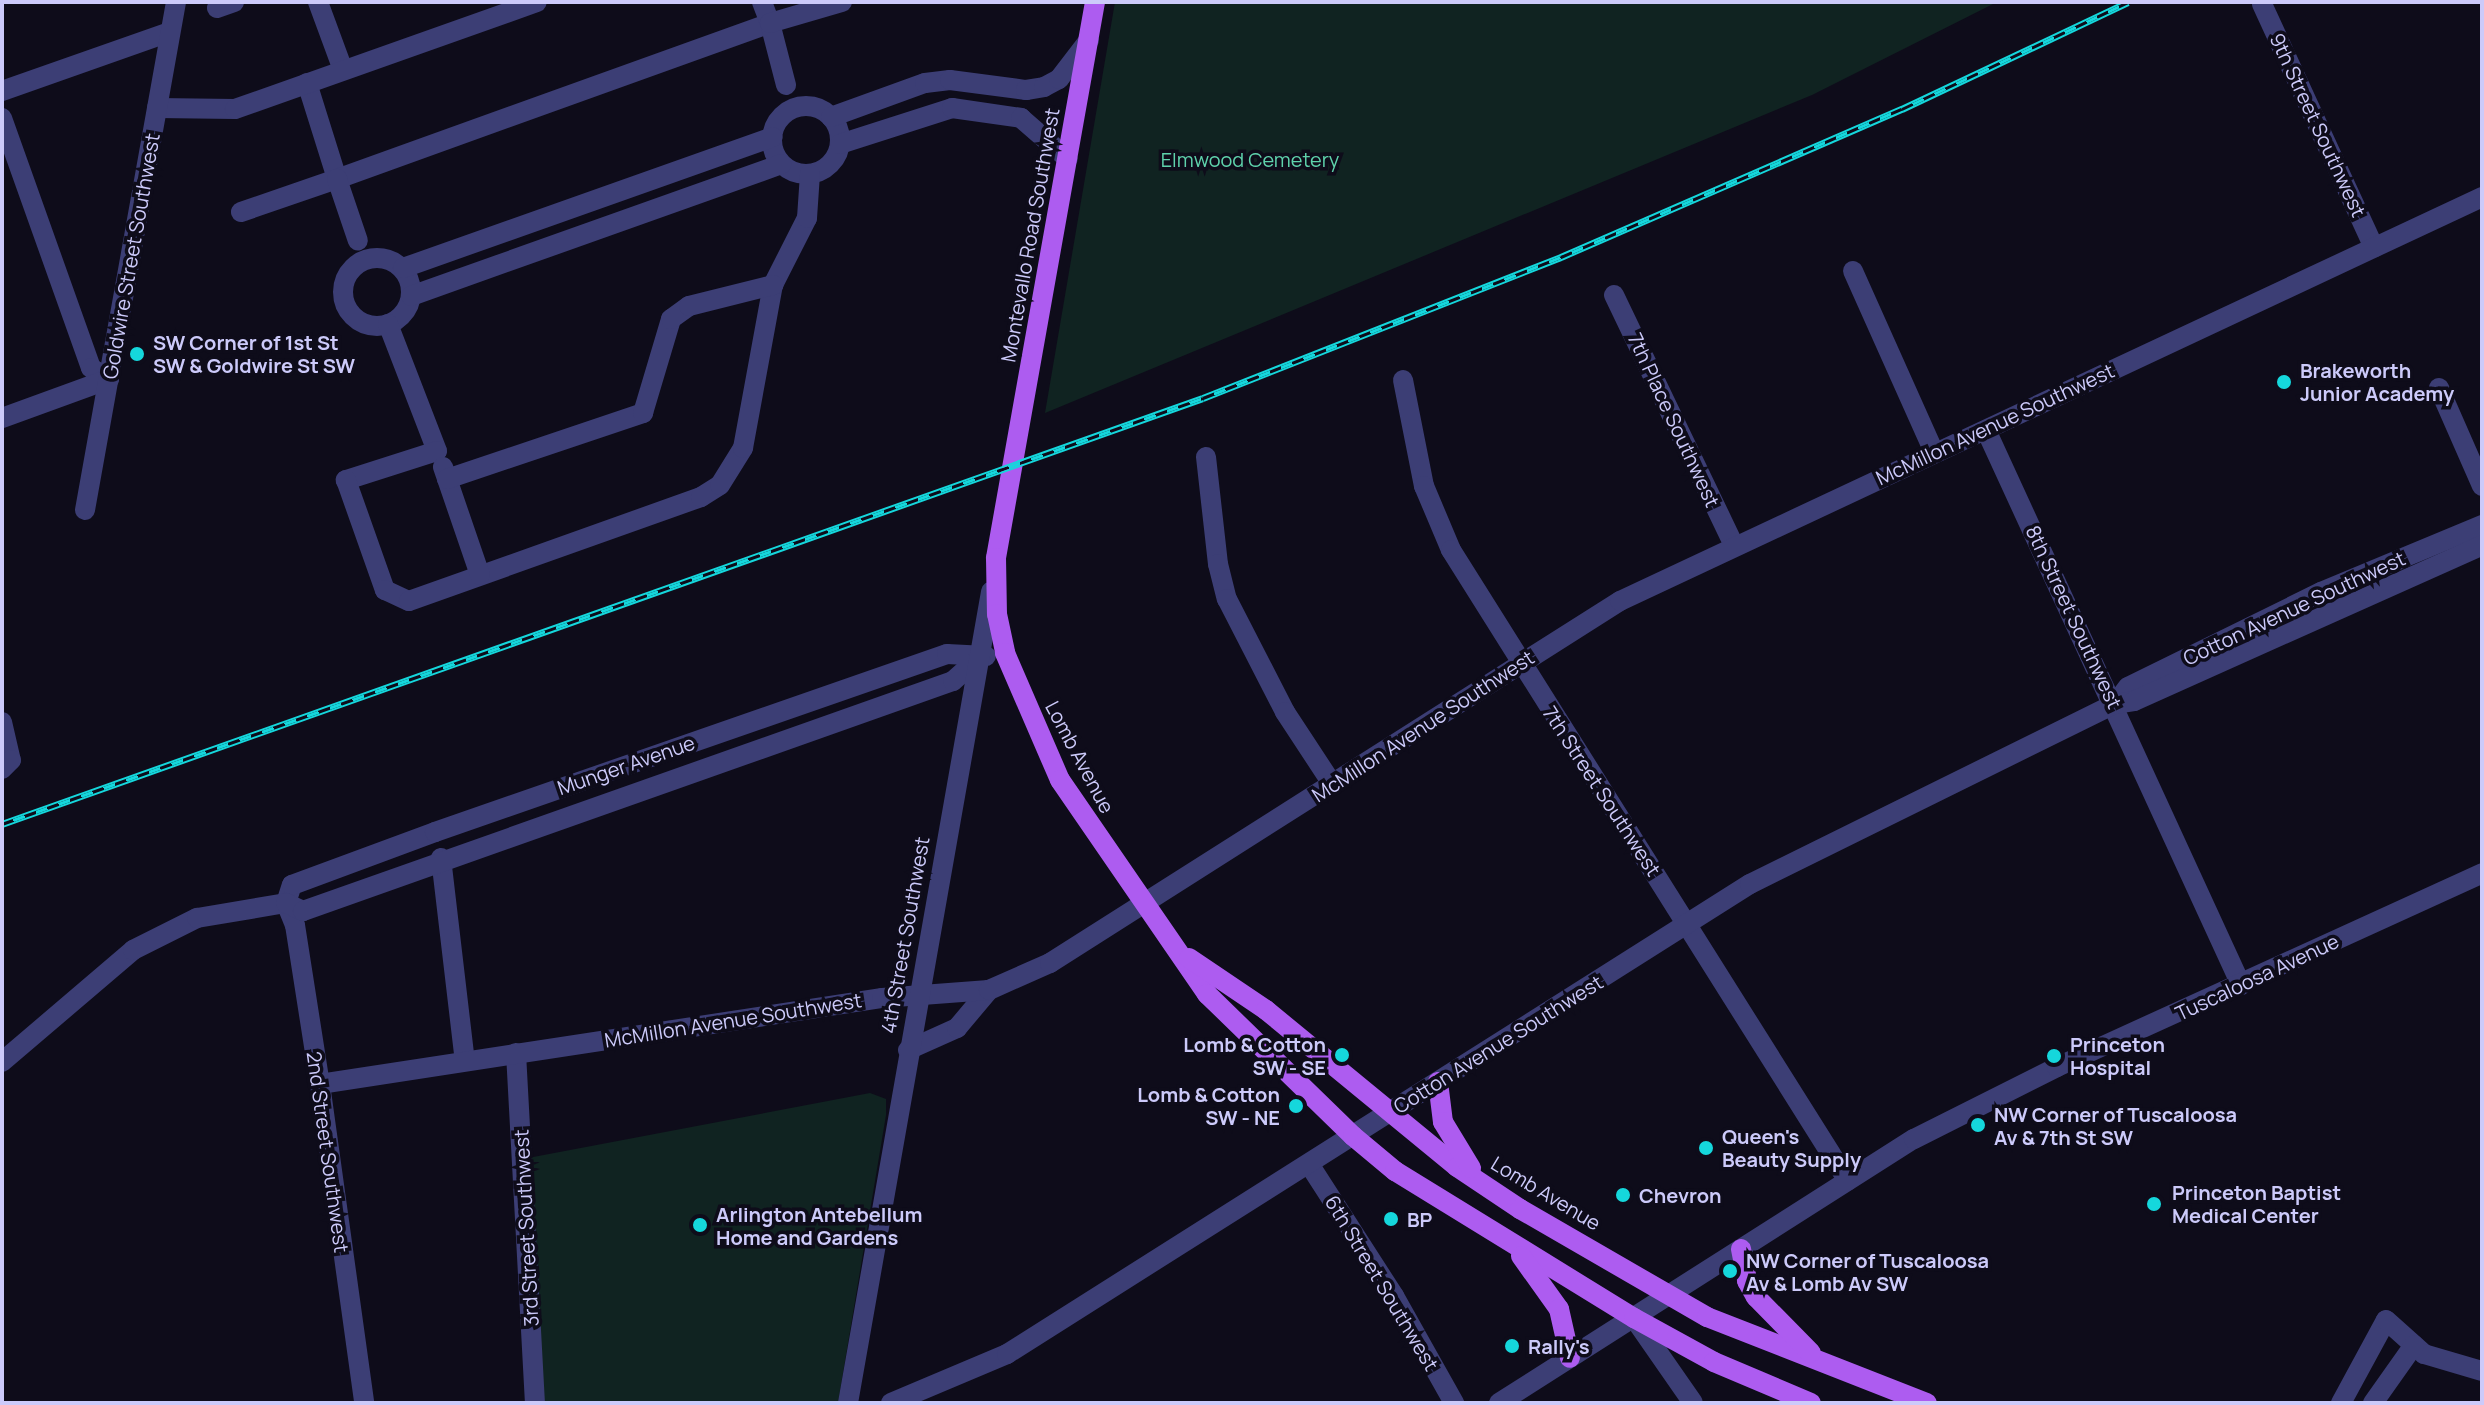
<!DOCTYPE html>
<html>
<head>
<meta charset="utf-8">
<style>
  body { margin:0 }
  #map { position:relative; width:2484px; height:1405px; overflow:hidden; background:#0e0c1a; font-family:Manrope,sans-serif }
  div>[style] { position:absolute }
  .green>* { inset:0; background:#102321 }
  .minor>* { height:20px; margin:-10px; padding:0 10px; transform-origin:10px; border-radius:10px; background:#3c3e75 }
  .minor>.ring { margin:-10px; padding:0; box-sizing:content-box; background:none; border:20px solid #3c3e75; border-radius:50% }
  .major>* { height:20px; margin:-10px; padding:0 10px; transform-origin:10px; border-radius:10px; background:#ad5cf0 }
  .rail>* { height:7px; margin-top:-3.5px; transform-origin:0; background:repeating-linear-gradient(90deg,#0e0c1a 0 12px,#15d7dc 0 24px); box-sizing:border-box; border-block:2px solid #15d7dc }
  .dots>* { width:22px; height:22px; translate:-50% -50%; box-sizing:border-box; border:4px solid #0e0c1a; border-radius:50% }
  span { translate:-50% -50%; white-space:nowrap; text-align:center; line-height:1.15; -webkit-text-stroke:7px #0e0c1a; paint-order:stroke }
  .street-label { font-size:20px; color:#cccafa }
  .park-label { font-size:20px; color:#5fd2ac }
  .poi-label { font-size:20px; color:#cccafa; font-weight:700 }
  .left { translate:0 -50%; text-align:left }
  .right { translate:-100% -50%; text-align:right }
  .frame { position:absolute; inset:0; border:4px solid #cccafa; pointer-events:none }
</style>
</head>
<body>
<div id="map">
  <div class="green">
    <i style="clip-path:polygon(1115px 2px,1997px 2px,1812px 95px,1045px 413px)"></i>
    <i style="clip-path:polygon(870px 1093px,886px 1099px,886px 1115px,838px 1403px,544px 1403px,528px 1158px)"></i>
  </div>
  <div class="minor">
    <i style="left:318px;top:2px;width:72px;rotate:69.8deg"></i>
    <i style="left:2262px;top:4px;width:268px;rotate:65.3deg"></i>
    <i style="left:217px;top:8px;width:18px;rotate:-19deg"></i>
    <i style="left:307px;top:83px;width:101px;rotate:72.6deg"></i>
    <i style="left:337px;top:179px;width:460px;rotate:-19.8deg"></i>
    <i style="left:770px;top:23px;width:22px;rotate:-111deg"></i>
    <i style="left:786px;top:85px;width:64px;rotate:-104.5deg"></i>
    <i style="left:770px;top:23px;width:75px;rotate:-16.3deg"></i>
    <i style="left:2px;top:91px;width:178px;rotate:-19.4deg"></i>
    <i class="ring" style="left:772px;top:106px;width:48px;height:48px"></i>
    <i style="left:157px;top:108px;width:78px;rotate:0.7deg"></i>
    <i style="left:235px;top:109px;width:320px;rotate:-19.5deg"></i>
    <i style="left:831px;top:117px;width:100px;rotate:-19.9deg"></i>
    <i style="left:925px;top:83px;width:25px;rotate:-7deg"></i>
    <i style="left:950px;top:80px;width:77px;rotate:7.5deg"></i>
    <i style="left:1026px;top:90px;width:18px;rotate:-9deg"></i>
    <i style="left:1044px;top:87px;width:17px;rotate:-28deg"></i>
    <i style="left:1059px;top:79px;width:49px;rotate:-52.4deg"></i>
    <i style="left:2px;top:118px;width:265px;rotate:70.4deg"></i>
    <i style="left:91px;top:368px;width:21px;rotate:31deg"></i>
    <i style="left:840px;top:144px;width:118px;rotate:-17.8deg"></i>
    <i style="left:952px;top:108px;width:70px;rotate:8.2deg"></i>
    <i style="left:1021px;top:118px;width:62px;rotate:41.1deg"></i>
    <i style="left:241px;top:212px;width:102px;rotate:-19deg"></i>
    <i style="left:337px;top:179px;width:65px;rotate:71.3deg"></i>
    <i class="ring" style="left:343px;top:258px;width:48px;height:48px"></i>
    <i style="left:403px;top:268px;width:392px;rotate:-19.5deg"></i>
    <i style="left:1853px;top:271px;width:198px;rotate:65.9deg"></i>
    <i style="left:1614px;top:295px;width:278px;rotate:64.4deg"></i>
    <i style="left:411px;top:296px;width:393px;rotate:-19.6deg"></i>
    <i style="left:388px;top:324px;width:136px;rotate:68.9deg"></i>
    <i style="left:437px;top:451px;width:96px;rotate:162.3deg"></i>
    <i style="left:346px;top:480px;width:117px;rotate:70.5deg"></i>
    <i style="left:385px;top:590px;width:26px;rotate:25deg"></i>
    <i style="left:409px;top:601px;width:310px;rotate:-19.6deg"></i>
    <i style="left:701px;top:497px;width:22px;rotate:-32deg"></i>
    <i style="left:720px;top:485px;width:44px;rotate:-58.1deg"></i>
    <i style="left:743px;top:448px;width:166px;rotate:-79.6deg"></i>
    <i style="left:773px;top:285px;width:75px;rotate:-63.1deg"></i>
    <i style="left:807px;top:218px;width:44px;rotate:-86.1deg"></i>
    <i style="left:1403px;top:380px;width:108px;rotate:78.8deg"></i>
    <i style="left:1424px;top:486px;width:69px;rotate:67.1deg"></i>
    <i style="left:1451px;top:550px;width:745px;rotate:57.82deg"></i>
    <i style="left:2439px;top:388px;width:107px;rotate:66.3deg"></i>
    <i style="left:2px;top:418px;width:114px;rotate:-20deg"></i>
    <i style="left:1986px;top:430px;width:611px;rotate:65.32deg"></i>
    <i style="left:1206px;top:457px;width:108px;rotate:83.6deg"></i>
    <i style="left:1218px;top:564px;width:36px;rotate:76deg"></i>
    <i style="left:1227px;top:599px;width:127px;rotate:62.8deg"></i>
    <i style="left:1285px;top:712px;width:87px;rotate:56.7deg"></i>
    <i style="left:443px;top:467px;width:114px;rotate:71.1deg"></i>
    <i style="left:447px;top:479px;width:207px;rotate:-18.6deg"></i>
    <i style="left:643px;top:413px;width:98px;rotate:-73.4deg"></i>
    <i style="left:671px;top:319px;width:22px;rotate:-36deg"></i>
    <i style="left:689px;top:306px;width:87px;rotate:-14deg"></i>
    <i style="left:85px;top:510px;width:516px;rotate:-79.84deg"></i>
    <i style="left:2115px;top:704px;width:21px;rotate:-53deg"></i>
    <i style="left:2128px;top:687px;width:215px;rotate:-26.2deg"></i>
    <i style="left:2321px;top:592px;width:174px;rotate:-22.6deg"></i>
    <i style="left:2px;top:722px;width:39px;rotate:77deg"></i>
    <i style="left:11px;top:760px;width:13px;rotate:135deg"></i>
    <i style="left:441px;top:858px;width:204px;rotate:83.3deg"></i>
    <i style="left:286px;top:903px;width:19px;rotate:-72deg"></i>
    <i style="left:292px;top:885px;width:153px;rotate:-20.3deg"></i>
    <i style="left:435px;top:832px;width:542px;rotate:-19.17deg"></i>
    <i style="left:947px;top:654px;width:39px;rotate:3deg"></i>
    <i style="left:286px;top:903px;width:24px;rotate:68deg"></i>
    <i style="left:295px;top:925px;width:161px;rotate:81.1deg"></i>
    <i style="left:320px;top:1084px;width:322px;rotate:82.1deg"></i>
    <i style="left:908px;top:1050px;width:54px;rotate:-24.2deg"></i>
    <i style="left:957px;top:1028px;width:50px;rotate:-49.9deg"></i>
    <i style="left:516px;top:1053px;width:351px;rotate:86.9deg"></i>
    <i style="left:2px;top:1062px;width:172px;rotate:-40.5deg"></i>
    <i style="left:133px;top:950px;width:72px;rotate:-26.6deg"></i>
    <i style="left:197px;top:918px;width:90px;rotate:-9.6deg"></i>
    <i style="left:286px;top:903px;width:19px;rotate:25deg"></i>
    <i style="left:303px;top:911px;width:689px;rotate:-19.49deg"></i>
    <i style="left:953px;top:681px;width:38px;rotate:-42deg"></i>
    <i style="left:320px;top:1084px;width:569px;rotate:-8.7deg"></i>
    <i style="left:882px;top:998px;width:107px;rotate:-4.3deg"></i>
    <i style="left:989px;top:990px;width:67px;rotate:-23.9deg"></i>
    <i style="left:1050px;top:963px;width:675px;rotate:-32.42deg"></i>
    <i style="left:1620px;top:601px;width:952px;rotate:-25.11deg"></i>
    <i style="left:1309px;top:1164px;width:157px;rotate:57.2deg"></i>
    <i style="left:1394px;top:1296px;width:123px;rotate:60.7deg"></i>
    <i style="left:1634px;top:1318px;width:103px;rotate:55.2deg"></i>
    <i style="left:848px;top:1403px;width:824px;rotate:-80deg"></i>
    <i style="left:891px;top:1403px;width:126px;rotate:-22.9deg"></i>
    <i style="left:1007px;top:1354px;width:879px;rotate:-32.32deg"></i>
    <i style="left:1750px;top:884px;width:407px;rotate:-26.3deg"></i>
    <i style="left:2115px;top:704px;width:19px;rotate:-9deg"></i>
    <i style="left:2134px;top:701px;width:381px;rotate:-24.1deg"></i>
    <i style="left:1499px;top:1403px;width:492px;rotate:-32.5deg"></i>
    <i style="left:1914px;top:1139px;width:160px;rotate:-26.7deg"></i>
    <i style="left:2057px;top:1067px;width:467px;rotate:-24.5deg"></i>
    <i style="left:2341px;top:1403px;width:94px;rotate:-61.5deg"></i>
    <i style="left:2386px;top:1320px;width:51px;rotate:41.8deg"></i>
    <i style="left:2424px;top:1354px;width:60px;rotate:16.3deg"></i>
    <i style="left:2373px;top:1403px;width:71px;rotate:-54.7deg"></i>
  </div>
  <div class="major">
    <i style="left:1095px;top:2px;width:565px;rotate:100.1deg"></i>
    <i style="left:996px;top:558px;width:56px;rotate:89deg"></i>
    <i style="left:997px;top:614px;width:40px;rotate:78deg"></i>
    <i style="left:1005px;top:653px;width:138px;rotate:66.6deg"></i>
    <i style="left:1060px;top:780px;width:260px;rotate:55.5deg"></i>
    <i style="left:1207px;top:994px;width:204px;rotate:44.2deg"></i>
    <i style="left:1353px;top:1136px;width:55px;rotate:39.8deg"></i>
    <i style="left:1395px;top:1171px;width:281px;rotate:31.6deg"></i>
    <i style="left:1634px;top:1318px;width:91px;rotate:28.8deg"></i>
    <i style="left:1714px;top:1362px;width:105px;rotate:22.9deg"></i>
    <i style="left:1189px;top:958px;width:93px;rotate:34deg"></i>
    <i style="left:1266px;top:1010px;width:247px;rotate:39.4deg"></i>
    <i style="left:1457px;top:1167px;width:76px;rotate:33.7deg"></i>
    <i style="left:1520px;top:1209px;width:216px;rotate:30deg"></i>
    <i style="left:1707px;top:1317px;width:236px;rotate:21.4deg"></i>
    <i style="left:1438px;top:1082px;width:40px;rotate:82.9deg"></i>
    <i style="left:1443px;top:1122px;width:54px;rotate:58.7deg"></i>
    <i style="left:1741px;top:1249px;width:33px;rotate:79deg"></i>
    <i style="left:1747px;top:1281px;width:18px;rotate:61deg"></i>
    <i style="left:1756px;top:1297px;width:78px;rotate:45.5deg"></i>
    <i style="left:1521px;top:1256px;width:65px;rotate:54.4deg"></i>
    <i style="left:1559px;top:1309px;width:50px;rotate:77.3deg"></i>
  </div>
  <div class="rail">
    <i style="left:2px;top:824px;width:1274px;rotate:-19.53deg"></i>
    <i style="left:1203px;top:398px;width:385px;rotate:-21.5deg"></i>
    <i style="left:1561px;top:257px;width:372px;rotate:-23.5deg"></i>
    <i style="left:1902px;top:109px;width:250px;rotate:-25.3deg"></i>
  </div>
  <div class="dots">
    <i style="left:137px;top:354px;background:#15d7dc"></i>
    <i style="left:2284px;top:382px;background:#15d7dc"></i>
    <i style="left:1342px;top:1055px;background:#15d7dc"></i>
    <i style="left:2054px;top:1056px;background:#15d7dc"></i>
    <i style="left:1296px;top:1106px;background:#15d7dc"></i>
    <i style="left:1978px;top:1125px;background:#15d7dc"></i>
    <i style="left:1706px;top:1148px;background:#15d7dc"></i>
    <i style="left:1623px;top:1195px;background:#15d7dc"></i>
    <i style="left:2154px;top:1204px;background:#15d7dc"></i>
    <i style="left:1391px;top:1219px;background:#15d7dc"></i>
    <i style="left:700px;top:1225px;background:#15d7dc"></i>
    <i style="left:1730px;top:1271px;background:#15d7dc"></i>
    <i style="left:1512px;top:1346px;background:#15d7dc"></i>
  </div>
  <div class="street-label">
    <span style="left:2318px;top:125px;rotate:65deg">9th Street Southwest</span>
    <span style="left:1030px;top:235px;rotate:-80deg">Montevallo Road Southwest</span>
    <span style="left:131px;top:256px;rotate:-80deg">Goldwire Street Southwest</span>
    <span style="left:1674px;top:420px;rotate:65deg">7th Place Southwest</span>
    <span style="left:1995px;top:424px;rotate:-25deg">McMillon Avenue Southwest</span>
    <span style="left:2294px;top:608px;rotate:-25deg">Cotton Avenue Southwest</span>
    <span style="left:2074px;top:617px;rotate:65deg">8th Street Southwest</span>
    <span style="left:1423px;top:726px;rotate:-33deg">McMillon Avenue Southwest</span>
    <span style="left:1080px;top:757px;rotate:62deg">Lomb Avenue</span>
    <span style="left:626px;top:765px;rotate:-19deg">Munger Avenue</span>
    <span style="left:1602px;top:791px;rotate:57deg">7th Street Southwest</span>
    <span style="left:905px;top:935px;rotate:-80deg">4th Street Southwest</span>
    <span style="left:2257px;top:977px;rotate:-25deg">Tuscaloosa Avenue</span>
    <span style="left:733px;top:1020px;rotate:-9deg">McMillon Avenue Southwest</span>
    <span style="left:1498px;top:1044px;rotate:-32deg">Cotton Avenue Southwest</span>
    <span style="left:328px;top:1152px;rotate:82deg">2nd Street Southwest</span>
    <span style="left:1546px;top:1193px;rotate:31deg">Lomb Avenue</span>
    <span style="left:526px;top:1228px;rotate:-93deg">3rd Street Southwest</span>
    <span style="left:1382px;top:1283px;rotate:59deg">6th Street Southwest</span>
  </div>
  <div class="park-label">
    <span style="left:1250px;top:159px">Elmwood Cemetery</span>
  </div>
  <div class="poi-label">
    <span class="left" style="left:153px;top:354px">SW Corner of 1st St<br>SW &amp; Goldwire St SW</span>
    <span class="left" style="left:2300px;top:382px">Brakeworth<br>Junior Academy</span>
    <span class="right" style="left:1326px;top:1056px">Lomb &amp; Cotton<br>SW - SE</span>
    <span class="left" style="left:2070px;top:1056px">Princeton<br>Hospital</span>
    <span class="right" style="left:1280px;top:1106px">Lomb &amp; Cotton<br>SW - NE</span>
    <span class="left" style="left:1994px;top:1126px">NW Corner of Tuscaloosa<br>Av &amp; 7th St SW</span>
    <span class="left" style="left:1722px;top:1148px">Queen's<br>Beauty Supply</span>
    <span class="left" style="left:2172px;top:1204px">Princeton Baptist<br>Medical Center</span>
    <span class="left" style="left:1639px;top:1195px">Chevron</span>
    <span class="left" style="left:716px;top:1226px">Arlington Antebellum<br>Home and Gardens</span>
    <span class="left" style="left:1407px;top:1219px">BP</span>
    <span class="left" style="left:1746px;top:1272px">NW Corner of Tuscaloosa<br>Av &amp; Lomb Av SW</span>
    <span class="left" style="left:1528px;top:1346px">Rally's</span>
  </div>
  <div class="frame"></div>
</div>
</body>
</html>
